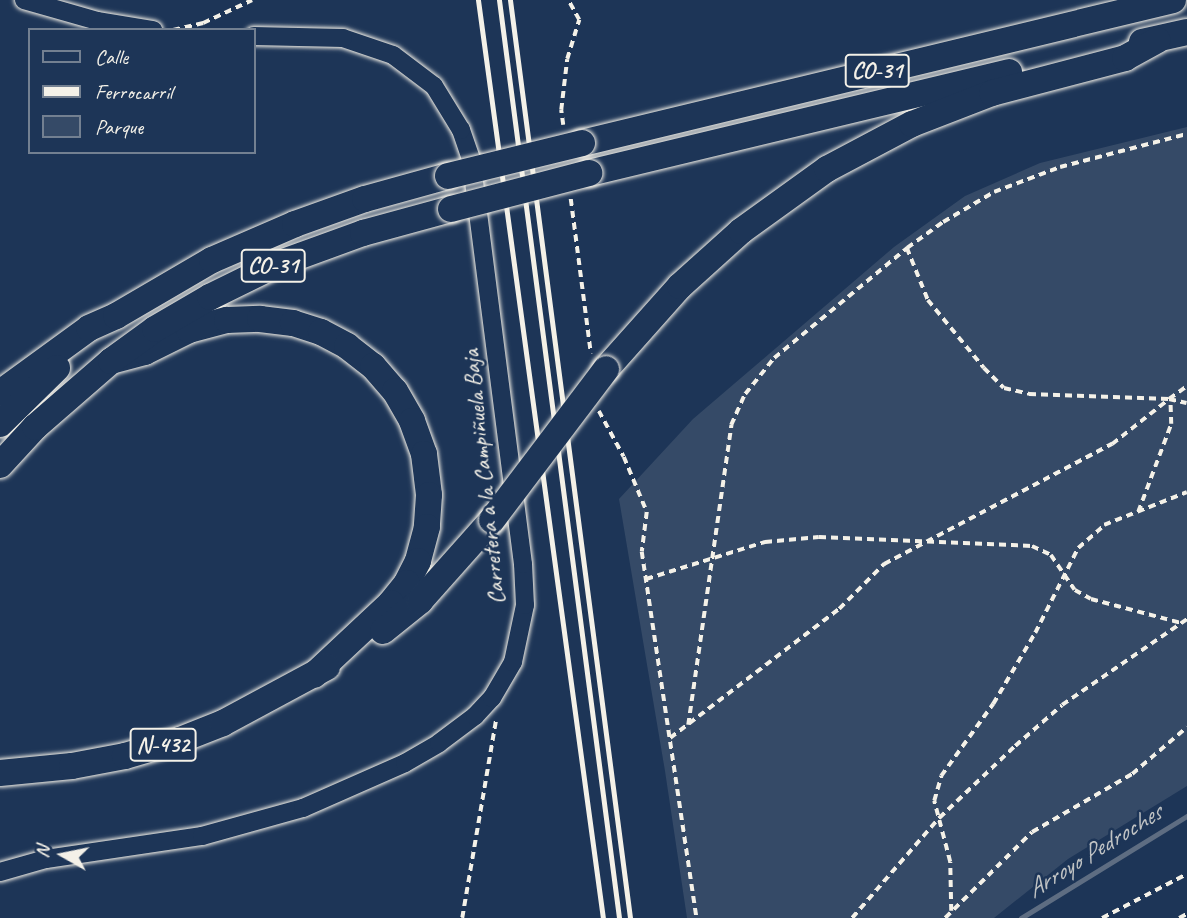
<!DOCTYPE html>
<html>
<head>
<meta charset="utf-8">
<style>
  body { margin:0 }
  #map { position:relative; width:1187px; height:918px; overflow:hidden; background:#1d3557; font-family:Caveat,sans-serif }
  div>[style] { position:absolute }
  .green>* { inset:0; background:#354a67 }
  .stream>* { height:5px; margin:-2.5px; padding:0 2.5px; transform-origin:2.5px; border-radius:2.5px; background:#5e6d82 }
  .path>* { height:3.5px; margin-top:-1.75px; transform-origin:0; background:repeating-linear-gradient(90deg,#f4f1e8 0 7px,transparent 0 12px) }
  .roads { filter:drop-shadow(0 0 2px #f4f1e8) drop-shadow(0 0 2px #f4f1e8) }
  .minor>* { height:18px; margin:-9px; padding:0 9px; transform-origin:9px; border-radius:9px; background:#1d3557 }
  .highway>* { height:26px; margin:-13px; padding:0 13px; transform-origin:13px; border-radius:13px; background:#1d3557 }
  .rail>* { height:5px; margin:-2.5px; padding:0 2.5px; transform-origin:2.5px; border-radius:2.5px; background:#f4f1e8 }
  .bridges { filter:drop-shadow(0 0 2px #f4f1e8) drop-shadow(0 0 2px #f4f1e8) }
  .highway-bridge>* { height:26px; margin:-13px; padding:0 13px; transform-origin:13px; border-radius:13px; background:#1d3557 }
  span { translate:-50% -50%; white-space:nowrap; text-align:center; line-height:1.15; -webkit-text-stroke:5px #1d3557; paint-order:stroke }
  .shield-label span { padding:2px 5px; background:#1d3557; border:2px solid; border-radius:5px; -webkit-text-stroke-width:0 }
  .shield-label { font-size:23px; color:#f4f1e8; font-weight:700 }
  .street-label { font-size:24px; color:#f4f1e8 }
  .water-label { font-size:26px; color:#c0c3c4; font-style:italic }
  .legend { position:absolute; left:28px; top:28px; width:228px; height:126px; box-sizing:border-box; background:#1d3557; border:2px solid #738091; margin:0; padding:9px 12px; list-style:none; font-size:21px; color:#f4f1e8 }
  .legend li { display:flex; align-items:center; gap:14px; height:35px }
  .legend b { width:35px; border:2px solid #738091 }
  .north { position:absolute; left:28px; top:820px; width:70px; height:70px; -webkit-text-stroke:5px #1d3557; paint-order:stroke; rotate:279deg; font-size:19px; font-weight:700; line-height:28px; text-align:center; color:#f4f1e8 }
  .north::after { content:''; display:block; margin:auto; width:24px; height:32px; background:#f4f1e8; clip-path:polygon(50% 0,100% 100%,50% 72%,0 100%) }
</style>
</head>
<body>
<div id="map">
  <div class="green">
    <i style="clip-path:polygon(1187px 127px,1187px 786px,1068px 859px,994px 918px,687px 918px,665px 771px,619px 499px,693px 419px,894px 247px,965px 196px,1040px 163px)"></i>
  </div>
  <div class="stream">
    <i style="left:1021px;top:918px;width:195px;rotate:-31.6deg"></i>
  </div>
  <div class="path">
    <i style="left:173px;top:30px;width:31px;rotate:-13deg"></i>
    <i style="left:203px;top:23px;width:54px;rotate:-25.1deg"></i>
    <i style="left:563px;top:125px;width:15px;rotate:-98deg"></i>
    <i style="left:561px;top:110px;width:51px;rotate:-83.3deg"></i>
    <i style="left:567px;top:59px;width:41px;rotate:-72.9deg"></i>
    <i style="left:579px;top:20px;width:23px;rotate:-119deg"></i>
    <i style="left:571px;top:199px;width:156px;rotate:82.6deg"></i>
    <i style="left:907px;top:248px;width:56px;rotate:68deg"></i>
    <i style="left:928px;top:300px;width:88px;rotate:50.5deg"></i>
    <i style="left:984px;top:368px;width:28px;rotate:45deg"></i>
    <i style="left:1004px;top:388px;width:26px;rotate:13deg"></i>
    <i style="left:1029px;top:394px;width:140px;rotate:2deg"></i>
    <i style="left:1169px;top:399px;width:22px;rotate:-36deg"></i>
    <i style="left:599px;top:411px;width:52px;rotate:61.5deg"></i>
    <i style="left:624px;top:457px;width:60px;rotate:67.3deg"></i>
    <i style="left:647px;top:512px;width:40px;rotate:97.1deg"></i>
    <i style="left:642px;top:552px;width:370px;rotate:81.5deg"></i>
    <i style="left:1138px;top:512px;width:94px;rotate:-69.4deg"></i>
    <i style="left:1171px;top:424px;width:23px;rotate:-92deg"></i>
    <i style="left:646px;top:579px;width:125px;rotate:-17.3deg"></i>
    <i style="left:765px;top:542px;width:54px;rotate:-5.3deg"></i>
    <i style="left:819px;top:537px;width:213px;rotate:2.4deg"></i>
    <i style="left:1032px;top:546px;width:21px;rotate:25deg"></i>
    <i style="left:1051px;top:555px;width:42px;rotate:55.6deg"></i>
    <i style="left:1075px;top:590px;width:18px;rotate:29deg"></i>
    <i style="left:1091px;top:599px;width:93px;rotate:14.9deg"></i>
    <i style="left:688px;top:725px;width:303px;rotate:-81.8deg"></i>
    <i style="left:731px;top:425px;width:34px;rotate:-66deg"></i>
    <i style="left:745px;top:394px;width:46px;rotate:-51.1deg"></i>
    <i style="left:774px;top:358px;width:173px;rotate:-39.6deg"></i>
    <i style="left:907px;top:248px;width:44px;rotate:-35.8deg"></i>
    <i style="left:943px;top:222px;width:59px;rotate:-30.5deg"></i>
    <i style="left:994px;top:192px;width:71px;rotate:-20.7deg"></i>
    <i style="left:1060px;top:167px;width:131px;rotate:-14.6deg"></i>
    <i style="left:670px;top:738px;width:213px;rotate:-37.4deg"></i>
    <i style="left:839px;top:609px;width:64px;rotate:-45deg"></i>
    <i style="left:884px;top:564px;width:258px;rotate:-27.8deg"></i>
    <i style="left:1112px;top:444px;width:73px;rotate:-38.3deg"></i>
    <i style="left:1169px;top:399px;width:18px;rotate:13deg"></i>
    <i style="left:951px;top:911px;width:49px;rotate:-91.2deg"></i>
    <i style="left:950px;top:862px;width:63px;rotate:-104.7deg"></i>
    <i style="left:934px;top:801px;width:26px;rotate:-74deg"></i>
    <i style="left:941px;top:776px;width:89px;rotate:-54.2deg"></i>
    <i style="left:993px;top:704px;width:82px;rotate:-59.4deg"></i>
    <i style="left:1035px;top:633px;width:95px;rotate:-63.2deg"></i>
    <i style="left:1078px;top:548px;width:35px;rotate:-41deg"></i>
    <i style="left:1104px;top:525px;width:89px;rotate:-21.7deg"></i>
    <i style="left:462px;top:918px;width:201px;rotate:-80.3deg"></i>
    <i style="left:852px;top:918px;width:133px;rotate:-49deg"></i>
    <i style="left:939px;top:818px;width:105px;rotate:-43.5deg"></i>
    <i style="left:1015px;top:746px;width:62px;rotate:-41.1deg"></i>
    <i style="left:1062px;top:705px;width:152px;rotate:-34.5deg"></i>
    <i style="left:945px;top:918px;width:122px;rotate:-44.7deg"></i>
    <i style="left:1032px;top:832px;width:116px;rotate:-30.1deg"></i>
    <i style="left:1132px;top:774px;width:72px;rotate:-40.5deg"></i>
    <i style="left:1102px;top:918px;width:96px;rotate:-27.4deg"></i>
    <i style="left:1179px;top:918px;width:9px;rotate:-27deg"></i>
  </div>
  <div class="roads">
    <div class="minor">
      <i style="left:24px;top:0;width:76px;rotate:16deg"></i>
      <i style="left:97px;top:21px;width:57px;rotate:9.1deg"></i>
      <i style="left:0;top:872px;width:48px;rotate:-15.8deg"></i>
      <i style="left:46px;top:859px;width:158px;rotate:-8.4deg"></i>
      <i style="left:202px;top:836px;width:105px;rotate:-15.5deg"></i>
      <i style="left:303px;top:808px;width:111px;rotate:-23.8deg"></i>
      <i style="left:405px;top:763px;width:39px;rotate:-30deg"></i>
      <i style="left:439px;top:743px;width:45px;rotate:-36.9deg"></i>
      <i style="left:475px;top:716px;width:25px;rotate:-47deg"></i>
      <i style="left:492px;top:698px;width:42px;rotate:-59.7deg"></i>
      <i style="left:513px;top:662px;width:58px;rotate:-78.1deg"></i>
      <i style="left:525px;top:605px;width:41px;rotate:-92.8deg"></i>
      <i style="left:523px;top:564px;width:408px;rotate:-97.3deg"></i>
      <i style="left:471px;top:159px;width:31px;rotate:-109deg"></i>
      <i style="left:461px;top:130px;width:52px;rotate:-121.5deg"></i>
      <i style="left:434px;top:86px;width:51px;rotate:-142.9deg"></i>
      <i style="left:393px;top:55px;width:53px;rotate:-161.2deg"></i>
      <i style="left:343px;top:38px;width:89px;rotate:-178.7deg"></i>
    </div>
    <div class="highway">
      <i style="left:1142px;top:42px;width:46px;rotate:-12.5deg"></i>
      <i style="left:582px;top:143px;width:608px;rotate:-13.6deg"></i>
      <i style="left:589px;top:173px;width:432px;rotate:-13.5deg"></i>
      <i style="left:111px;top:361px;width:35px;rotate:-15deg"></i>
      <i style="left:145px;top:352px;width:49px;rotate:-26.6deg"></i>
      <i style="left:189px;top:330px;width:39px;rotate:-15deg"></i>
      <i style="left:227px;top:320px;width:33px;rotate:-2deg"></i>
      <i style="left:260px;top:319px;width:33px;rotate:7deg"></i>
      <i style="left:293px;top:323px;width:29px;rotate:18deg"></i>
      <i style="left:321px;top:332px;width:30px;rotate:28deg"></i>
      <i style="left:347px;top:346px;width:33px;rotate:38deg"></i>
      <i style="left:373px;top:366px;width:33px;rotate:49deg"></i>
      <i style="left:395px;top:391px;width:34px;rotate:60deg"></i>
      <i style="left:412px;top:421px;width:35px;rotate:70deg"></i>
      <i style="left:424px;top:454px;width:41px;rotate:83deg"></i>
      <i style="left:429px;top:495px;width:32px;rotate:94deg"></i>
      <i style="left:427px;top:527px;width:35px;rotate:105deg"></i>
      <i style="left:418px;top:561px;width:25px;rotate:117deg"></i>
      <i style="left:407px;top:583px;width:26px;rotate:129deg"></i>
      <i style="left:391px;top:603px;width:105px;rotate:136.9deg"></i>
      <i style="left:606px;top:369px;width:111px;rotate:-48.3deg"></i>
      <i style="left:680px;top:286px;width:82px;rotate:-42deg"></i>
      <i style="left:741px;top:231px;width:106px;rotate:-35.8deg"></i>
      <i style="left:827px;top:169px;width:96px;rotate:-27.9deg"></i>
      <i style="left:912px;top:124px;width:86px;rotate:-21.2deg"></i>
      <i style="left:992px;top:93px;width:138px;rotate:-14.7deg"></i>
      <i style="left:1125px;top:58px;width:37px;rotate:-29deg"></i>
      <i style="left:0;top:393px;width:110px;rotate:-36.1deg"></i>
      <i style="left:89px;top:328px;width:30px;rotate:-24deg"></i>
      <i style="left:116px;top:316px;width:111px;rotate:-30.3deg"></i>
      <i style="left:212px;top:260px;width:90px;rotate:-23.4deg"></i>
      <i style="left:295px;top:224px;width:74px;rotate:-19.7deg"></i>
      <i style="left:365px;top:199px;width:86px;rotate:-15.5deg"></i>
      <i style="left:0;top:424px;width:80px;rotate:-44.5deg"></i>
      <i style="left:0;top:465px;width:52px;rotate:-47.4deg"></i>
      <i style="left:35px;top:427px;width:101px;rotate:-41deg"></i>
      <i style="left:111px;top:361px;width:54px;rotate:-36deg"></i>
      <i style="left:155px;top:329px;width:64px;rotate:-30.2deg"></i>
      <i style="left:210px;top:297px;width:72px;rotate:-26.2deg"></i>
      <i style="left:275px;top:265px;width:94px;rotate:-20deg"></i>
      <i style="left:363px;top:233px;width:91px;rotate:-15.3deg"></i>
      <i style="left:383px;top:631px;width:48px;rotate:-39deg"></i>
      <i style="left:420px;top:601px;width:108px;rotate:-48.4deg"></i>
      <i style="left:0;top:773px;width:72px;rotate:-5.6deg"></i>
      <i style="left:72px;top:766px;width:54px;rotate:-10.7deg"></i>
      <i style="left:125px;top:756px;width:57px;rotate:-16.2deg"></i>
      <i style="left:180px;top:740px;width:46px;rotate:-21.6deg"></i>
      <i style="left:223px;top:723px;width:118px;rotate:-28.3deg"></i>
    </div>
  </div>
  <div class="rail">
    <i style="left:478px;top:0;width:926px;rotate:82.25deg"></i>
    <i style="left:499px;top:0;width:926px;rotate:82.55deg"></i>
    <i style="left:510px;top:0;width:926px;rotate:82.55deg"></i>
  </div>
  <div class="bridges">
    <div class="highway-bridge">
      <i style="left:448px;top:176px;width:138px;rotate:-13.8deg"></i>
      <i style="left:451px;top:209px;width:143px;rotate:-14.6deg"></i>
      <i style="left:492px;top:520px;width:189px;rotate:-52.9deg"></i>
    </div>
  </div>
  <div class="shield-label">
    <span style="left:877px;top:71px">CO-31</span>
    <span style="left:273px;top:266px">CO-31</span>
    <span style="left:163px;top:745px">N-432</span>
  </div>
  <div class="street-label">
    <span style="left:484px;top:477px;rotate:-96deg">Carretera a la Campiñuela Baja</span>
  </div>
  <div class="water-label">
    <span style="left:1094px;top:851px;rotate:-32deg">Arroyo Pedroches</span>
  </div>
  <ul class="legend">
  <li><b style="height:9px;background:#1d3557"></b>Calle</li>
  <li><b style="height:9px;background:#f4f1e8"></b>Ferrocarril</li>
  <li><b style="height:19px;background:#354a67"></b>Parque</li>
  </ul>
  <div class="north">N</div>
</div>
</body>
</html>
